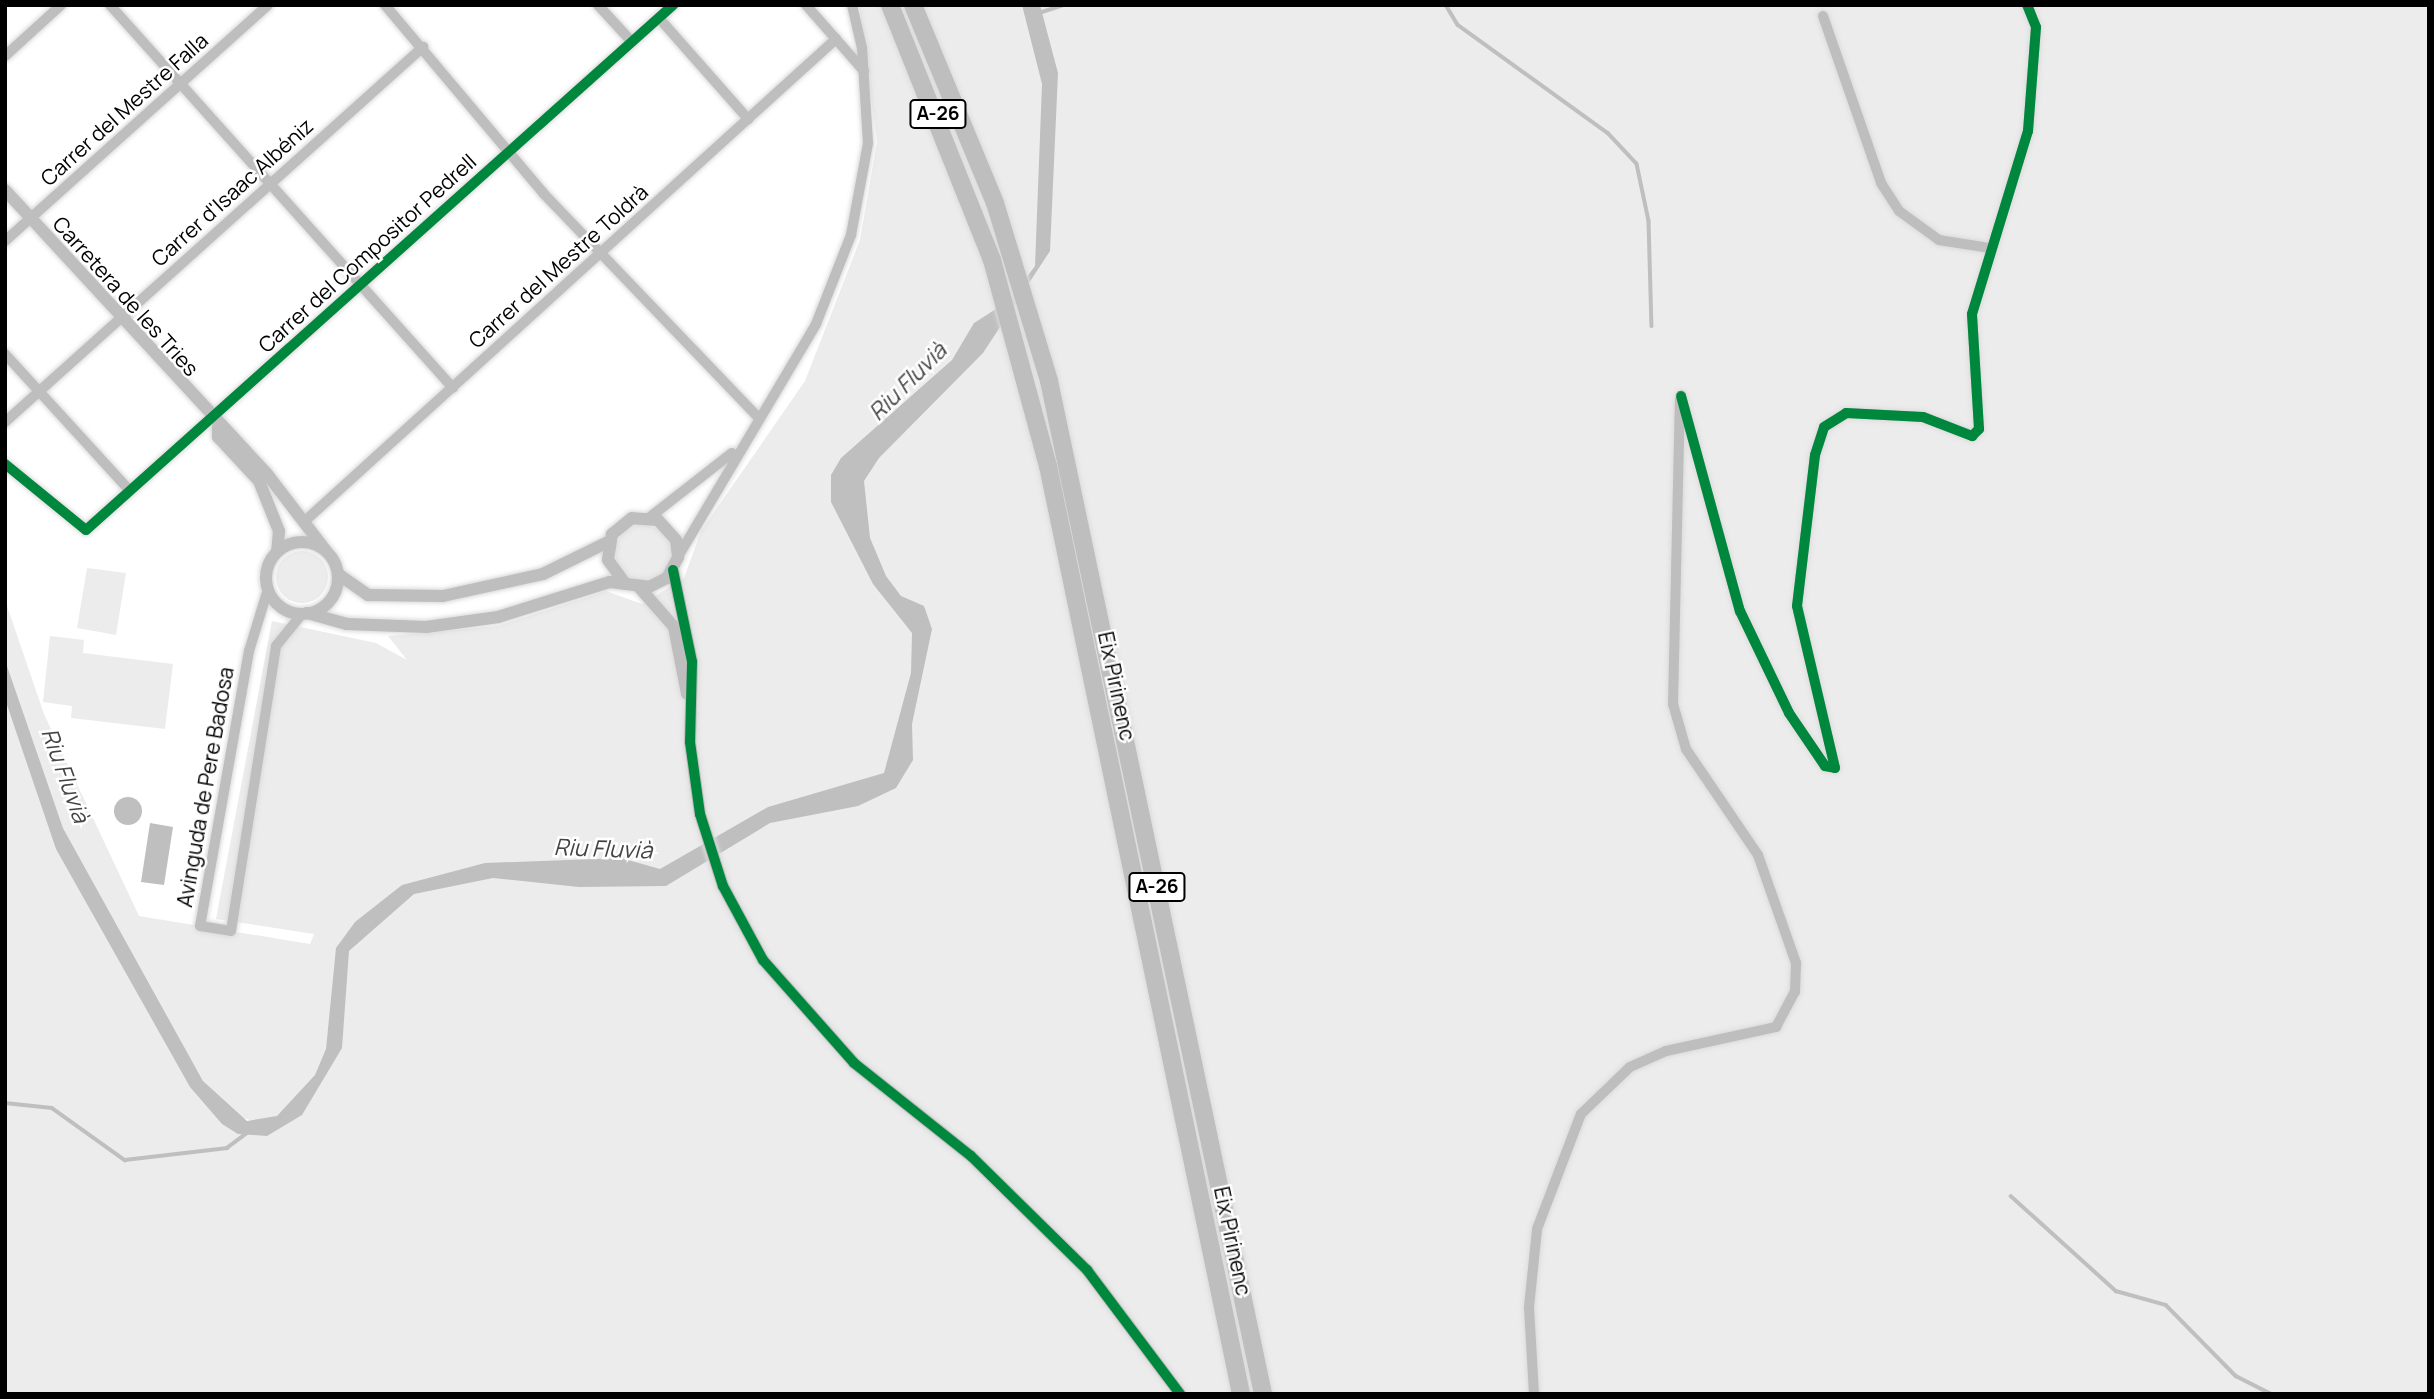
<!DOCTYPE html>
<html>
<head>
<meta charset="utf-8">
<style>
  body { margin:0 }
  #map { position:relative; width:2434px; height:1399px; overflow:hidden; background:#fff; font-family:Manrope,sans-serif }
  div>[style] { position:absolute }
  .green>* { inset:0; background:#ececec }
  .round { border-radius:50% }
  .water>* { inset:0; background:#bfbfbf }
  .stream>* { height:3.5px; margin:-1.75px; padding:0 1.75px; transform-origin:1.75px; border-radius:1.75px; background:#bfbfbf }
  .roads { filter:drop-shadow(0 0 2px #dbdbdb) drop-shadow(0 0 2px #dbdbdb) }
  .minor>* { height:10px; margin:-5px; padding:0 5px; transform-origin:5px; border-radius:5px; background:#bebebe }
  .tertiary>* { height:12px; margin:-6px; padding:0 6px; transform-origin:6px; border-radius:6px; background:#bebebe }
  .tertiary>.ring { margin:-6px; padding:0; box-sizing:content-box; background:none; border:12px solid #bebebe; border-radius:50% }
  .motorway>* { height:18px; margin:-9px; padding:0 9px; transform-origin:9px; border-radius:9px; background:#bebebe }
  .cycleway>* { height:10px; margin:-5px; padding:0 5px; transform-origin:5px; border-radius:5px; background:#00873e }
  span { translate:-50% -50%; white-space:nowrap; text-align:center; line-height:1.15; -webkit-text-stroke:5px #fff; paint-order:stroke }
  .shield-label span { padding:2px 5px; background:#fff; border:2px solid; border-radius:5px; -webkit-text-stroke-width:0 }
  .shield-label { font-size:19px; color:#000; font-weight:700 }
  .street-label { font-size:21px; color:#000 }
  .water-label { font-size:23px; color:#444; font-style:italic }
  .frame { position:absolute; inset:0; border:7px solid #000; pointer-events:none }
</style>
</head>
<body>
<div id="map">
  <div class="green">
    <i style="clip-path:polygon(859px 5px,2429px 5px,2429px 1394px,5px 1394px,5px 684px,64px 862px,153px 1021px,222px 1124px,257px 1122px,236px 1116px,203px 1081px,63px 828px,5px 660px,5px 600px,44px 714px,139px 916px,310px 944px,314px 934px,216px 919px,272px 621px,376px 643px,407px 660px,388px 636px,498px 626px,606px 591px,642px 604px,684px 578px,701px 531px,805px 381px,860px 240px,877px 142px)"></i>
    <i class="round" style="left:615px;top:525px;width:56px;height:56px"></i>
    <i class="round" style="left:276px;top:551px;width:52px;height:52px"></i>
    <i style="clip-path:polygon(87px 568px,126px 573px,116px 635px,77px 628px)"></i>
    <i style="clip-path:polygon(50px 636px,84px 640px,83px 653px,173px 664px,165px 729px,71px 718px,72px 706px,43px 702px)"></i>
  </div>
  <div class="water">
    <i style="clip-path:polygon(1022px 5px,1040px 5px,1058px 73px,1050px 251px,983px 353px,879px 458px,864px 481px,870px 538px,886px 576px,901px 596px,924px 606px,932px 629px,912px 724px,913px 760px,896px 788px,858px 806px,770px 823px,666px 886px,579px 887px,493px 878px,414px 894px,349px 951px,342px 1048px,302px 1115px,267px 1136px,238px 1134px,222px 1124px,190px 1087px,56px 849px,5px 699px,5px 660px,63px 828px,203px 1081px,247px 1121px,277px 1116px,315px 1075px,326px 1049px,336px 948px,355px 922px,402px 885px,485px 863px,621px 858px,660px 869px,768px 807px,884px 773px,911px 673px,912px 633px,873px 584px,831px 502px,831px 475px,841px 458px,952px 360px,974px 323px,1010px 300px,1035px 266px,1042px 84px)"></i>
    <i class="round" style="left:114px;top:797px;width:28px;height:28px"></i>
    <i style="clip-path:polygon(150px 823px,173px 827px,164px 885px,141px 882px)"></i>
  </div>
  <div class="stream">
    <i style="left:1446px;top:5px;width:23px;rotate:59deg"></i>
    <i style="left:1458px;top:25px;width:185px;rotate:35.8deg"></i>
    <i style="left:1608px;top:133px;width:42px;rotate:46.9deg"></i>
    <i style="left:1637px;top:164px;width:58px;rotate:78.1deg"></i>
    <i style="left:1649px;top:221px;width:105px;rotate:88.4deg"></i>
    <i style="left:1039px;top:13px;width:26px;rotate:-18deg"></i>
    <i style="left:5px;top:1103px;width:47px;rotate:6.1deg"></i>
    <i style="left:52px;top:1108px;width:90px;rotate:35.5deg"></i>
    <i style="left:125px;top:1160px;width:103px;rotate:-6.7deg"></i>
    <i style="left:227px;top:1148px;width:25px;rotate:-37deg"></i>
    <i style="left:2011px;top:1196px;width:142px;rotate:42.1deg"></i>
    <i style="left:2116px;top:1291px;width:52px;rotate:15.6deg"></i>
    <i style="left:2166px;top:1305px;width:100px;rotate:45.4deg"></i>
    <i style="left:2236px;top:1376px;width:39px;rotate:27deg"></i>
  </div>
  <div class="roads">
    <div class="minor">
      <i style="left:110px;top:5px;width:514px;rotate:48.15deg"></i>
      <i style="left:385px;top:5px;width:247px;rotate:49.9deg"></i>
      <i style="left:544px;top:194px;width:310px;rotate:46.2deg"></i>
      <i style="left:598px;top:5px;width:50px;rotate:47.4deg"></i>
      <i style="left:806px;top:5px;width:88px;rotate:48.7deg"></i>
      <i style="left:1823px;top:16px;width:177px;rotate:70.8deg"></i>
      <i style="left:1881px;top:183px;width:33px;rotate:57deg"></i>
      <i style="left:1899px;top:211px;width:49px;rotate:35.9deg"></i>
      <i style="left:1939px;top:240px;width:52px;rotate:8.9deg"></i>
      <i style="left:659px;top:18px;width:135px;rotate:48.6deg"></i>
      <i style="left:5px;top:56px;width:76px;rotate:-42.3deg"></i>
      <i style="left:5px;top:241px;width:353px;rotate:-41.9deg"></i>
      <i style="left:5px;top:354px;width:185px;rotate:47.6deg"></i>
      <i style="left:1681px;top:396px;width:223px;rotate:74.7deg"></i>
      <i style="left:1740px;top:611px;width:113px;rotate:64.3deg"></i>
      <i style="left:1789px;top:713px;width:64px;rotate:55.8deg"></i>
      <i style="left:1825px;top:766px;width:10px;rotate:11deg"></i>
      <i style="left:1835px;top:768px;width:166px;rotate:-103.2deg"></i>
      <i style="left:1797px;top:606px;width:152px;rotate:-83.2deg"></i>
      <i style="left:1815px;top:455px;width:29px;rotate:-72deg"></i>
      <i style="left:1824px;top:427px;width:26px;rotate:-32deg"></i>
      <i style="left:1846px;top:413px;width:77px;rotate:3deg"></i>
      <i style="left:1923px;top:417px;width:53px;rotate:21.2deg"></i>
      <i style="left:1972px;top:436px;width:10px;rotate:-45deg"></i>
      <i style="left:1979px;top:429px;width:115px;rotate:-93.5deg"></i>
      <i style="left:1972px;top:314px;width:191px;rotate:-73deg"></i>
      <i style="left:2028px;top:131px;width:104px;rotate:-85.6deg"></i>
      <i style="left:2036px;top:27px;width:24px;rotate:-112deg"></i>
      <i style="left:5px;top:422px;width:562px;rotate:-41.9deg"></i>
      <i style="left:5px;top:464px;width:104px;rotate:39.2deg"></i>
      <i style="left:86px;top:530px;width:788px;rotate:-41.81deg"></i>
      <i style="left:650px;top:517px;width:104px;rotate:-38deg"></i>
      <i style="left:306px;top:520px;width:716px;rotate:-42.23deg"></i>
      <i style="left:679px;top:555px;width:269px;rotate:-59.3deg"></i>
      <i style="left:816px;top:324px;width:96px;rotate:-68.5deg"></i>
      <i style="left:851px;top:235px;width:94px;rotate:-79.5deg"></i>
      <i style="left:868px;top:143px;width:95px;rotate:-93.6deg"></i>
      <i style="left:862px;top:48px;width:44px;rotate:-103.1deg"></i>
      <i style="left:268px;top:589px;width:65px;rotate:107deg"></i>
      <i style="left:249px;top:651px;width:279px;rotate:100.1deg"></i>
      <i style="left:200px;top:926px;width:31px;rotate:9deg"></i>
      <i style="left:231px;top:931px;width:289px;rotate:-81deg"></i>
      <i style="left:276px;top:646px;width:41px;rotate:-50.9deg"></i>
      <i style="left:1534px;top:1394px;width:87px;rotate:-93.3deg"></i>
      <i style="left:1529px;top:1307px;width:78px;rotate:-84.1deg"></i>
      <i style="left:1537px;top:1229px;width:123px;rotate:-69.1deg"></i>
      <i style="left:1581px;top:1114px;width:68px;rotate:-43.8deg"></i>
      <i style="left:1630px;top:1067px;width:39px;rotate:-24deg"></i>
      <i style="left:1666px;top:1051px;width:113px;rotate:-12.3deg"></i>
      <i style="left:1776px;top:1027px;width:40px;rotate:-62deg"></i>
      <i style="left:1795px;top:992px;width:29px;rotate:-88deg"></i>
      <i style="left:1796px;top:963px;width:114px;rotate:-109.4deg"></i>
      <i style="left:1758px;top:855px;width:128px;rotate:-124.2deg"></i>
      <i style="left:1686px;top:749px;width:47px;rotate:-106.1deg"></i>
      <i style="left:1673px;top:704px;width:304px;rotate:-88.7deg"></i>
    </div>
    <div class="tertiary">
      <i style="left:5px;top:190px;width:386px;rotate:47.3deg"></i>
      <i style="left:267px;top:474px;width:97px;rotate:52.5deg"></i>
      <i style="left:218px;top:427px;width:10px;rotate:90deg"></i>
      <i style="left:218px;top:437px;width:60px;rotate:47deg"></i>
      <i style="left:259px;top:481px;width:54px;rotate:68.2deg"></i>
      <i style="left:279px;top:531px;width:21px;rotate:95deg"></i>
      <i class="ring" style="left:266px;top:542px;width:60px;height:60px"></i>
      <i style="left:673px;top:570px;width:94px;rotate:78.3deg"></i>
      <i style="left:692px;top:662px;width:80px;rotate:91.4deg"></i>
      <i style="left:690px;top:742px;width:73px;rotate:82.1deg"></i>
      <i style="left:700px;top:814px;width:76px;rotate:72.3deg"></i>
      <i style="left:723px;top:886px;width:84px;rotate:61.6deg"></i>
      <i style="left:763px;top:960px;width:137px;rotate:48.5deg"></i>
      <i style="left:854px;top:1063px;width:149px;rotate:38.5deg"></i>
      <i style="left:971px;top:1156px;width:163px;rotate:44.5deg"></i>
      <i style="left:1087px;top:1270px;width:155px;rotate:53.1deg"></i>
      <i style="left:338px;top:574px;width:37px;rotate:35deg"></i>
      <i style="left:368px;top:595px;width:75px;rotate:0.8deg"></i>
      <i style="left:443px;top:596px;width:102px;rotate:-12.4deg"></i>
      <i style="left:543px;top:574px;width:72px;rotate:-26.2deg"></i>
      <i style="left:639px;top:587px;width:53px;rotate:48.8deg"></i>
      <i style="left:674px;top:627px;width:68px;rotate:79deg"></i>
      <i style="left:307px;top:613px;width:41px;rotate:15.4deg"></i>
      <i style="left:347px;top:624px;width:79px;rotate:2.2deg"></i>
      <i style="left:426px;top:627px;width:73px;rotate:-7.9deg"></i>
      <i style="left:498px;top:617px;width:117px;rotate:-17.4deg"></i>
      <i style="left:610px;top:582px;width:39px;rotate:7deg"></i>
      <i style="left:649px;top:587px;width:20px;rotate:-27deg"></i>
      <i style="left:667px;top:578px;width:24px;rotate:-62deg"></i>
      <i style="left:678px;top:557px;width:17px;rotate:-97deg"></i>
      <i style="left:676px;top:540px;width:27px;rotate:-132deg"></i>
      <i style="left:658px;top:520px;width:26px;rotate:-176deg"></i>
      <i style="left:632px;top:518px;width:26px;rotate:141deg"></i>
      <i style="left:612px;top:534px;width:26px;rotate:99deg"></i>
      <i style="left:608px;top:560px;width:27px;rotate:54deg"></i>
    </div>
    <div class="motorway">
      <i style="left:890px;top:5px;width:275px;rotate:68.2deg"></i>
      <i style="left:992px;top:260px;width:213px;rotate:74.8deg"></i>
      <i style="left:1048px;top:466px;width:948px;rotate:78.25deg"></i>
      <i style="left:913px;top:5px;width:214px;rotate:67.5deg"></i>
      <i style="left:995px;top:203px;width:186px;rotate:73.1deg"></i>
      <i style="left:1049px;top:381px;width:1035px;rotate:78.07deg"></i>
    </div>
  </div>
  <div class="cycleway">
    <i style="left:1681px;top:396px;width:223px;rotate:74.7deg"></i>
    <i style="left:1740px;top:611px;width:113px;rotate:64.3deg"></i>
    <i style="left:1789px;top:713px;width:64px;rotate:55.8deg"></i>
    <i style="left:1825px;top:766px;width:10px;rotate:11deg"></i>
    <i style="left:1835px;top:768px;width:166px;rotate:-103.2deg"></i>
    <i style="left:1797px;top:606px;width:152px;rotate:-83.2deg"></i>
    <i style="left:1815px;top:455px;width:29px;rotate:-72deg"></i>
    <i style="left:1824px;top:427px;width:26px;rotate:-32deg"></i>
    <i style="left:1846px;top:413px;width:77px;rotate:3deg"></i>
    <i style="left:1923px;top:417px;width:53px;rotate:21.2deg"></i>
    <i style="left:1972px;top:436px;width:10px;rotate:-45deg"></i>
    <i style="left:1979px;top:429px;width:115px;rotate:-93.5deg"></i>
    <i style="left:1972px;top:314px;width:191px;rotate:-73deg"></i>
    <i style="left:2028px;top:131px;width:104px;rotate:-85.6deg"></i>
    <i style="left:2036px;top:27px;width:24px;rotate:-112deg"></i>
    <i style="left:5px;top:464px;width:104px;rotate:39.2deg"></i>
    <i style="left:86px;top:530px;width:788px;rotate:-41.81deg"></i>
    <i style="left:673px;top:570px;width:94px;rotate:78.3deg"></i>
    <i style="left:692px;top:662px;width:80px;rotate:91.4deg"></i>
    <i style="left:690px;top:742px;width:73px;rotate:82.1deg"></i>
    <i style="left:700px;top:814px;width:76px;rotate:72.3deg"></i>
    <i style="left:723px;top:886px;width:84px;rotate:61.6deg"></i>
    <i style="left:763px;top:960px;width:137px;rotate:48.5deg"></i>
    <i style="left:854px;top:1063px;width:149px;rotate:38.5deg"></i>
    <i style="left:971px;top:1156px;width:163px;rotate:44.5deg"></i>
    <i style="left:1087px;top:1270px;width:155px;rotate:53.1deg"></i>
  </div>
  <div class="shield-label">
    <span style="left:938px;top:114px">A-26</span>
    <span style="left:1157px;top:887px">A-26</span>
  </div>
  <div class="street-label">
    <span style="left:124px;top:109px;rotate:-42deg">Carrer del Mestre Falla</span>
    <span style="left:232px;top:192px;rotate:-42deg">Carrer d'Isaac Albéniz</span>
    <span style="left:367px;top:253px;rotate:-42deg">Carrer del Compositor Pedrell</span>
    <span style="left:558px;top:266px;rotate:-42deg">Carrer del Mestre Toldrà</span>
    <span style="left:126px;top:296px;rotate:48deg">Carretera de les Tries</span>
    <span style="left:1117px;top:686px;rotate:78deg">Eix Pirinenc</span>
    <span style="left:205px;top:787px;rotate:-80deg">Avinguda de Pere Badosa</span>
    <span style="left:1233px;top:1241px;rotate:78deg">Eix Pirinenc</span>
  </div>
  <div class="water-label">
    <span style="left:907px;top:381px;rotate:-45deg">Riu Fluvià</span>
    <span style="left:66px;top:775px;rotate:70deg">Riu Fluvià</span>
    <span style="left:603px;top:848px;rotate:2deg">Riu Fluvià</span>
  </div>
  <div class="frame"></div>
</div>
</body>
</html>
